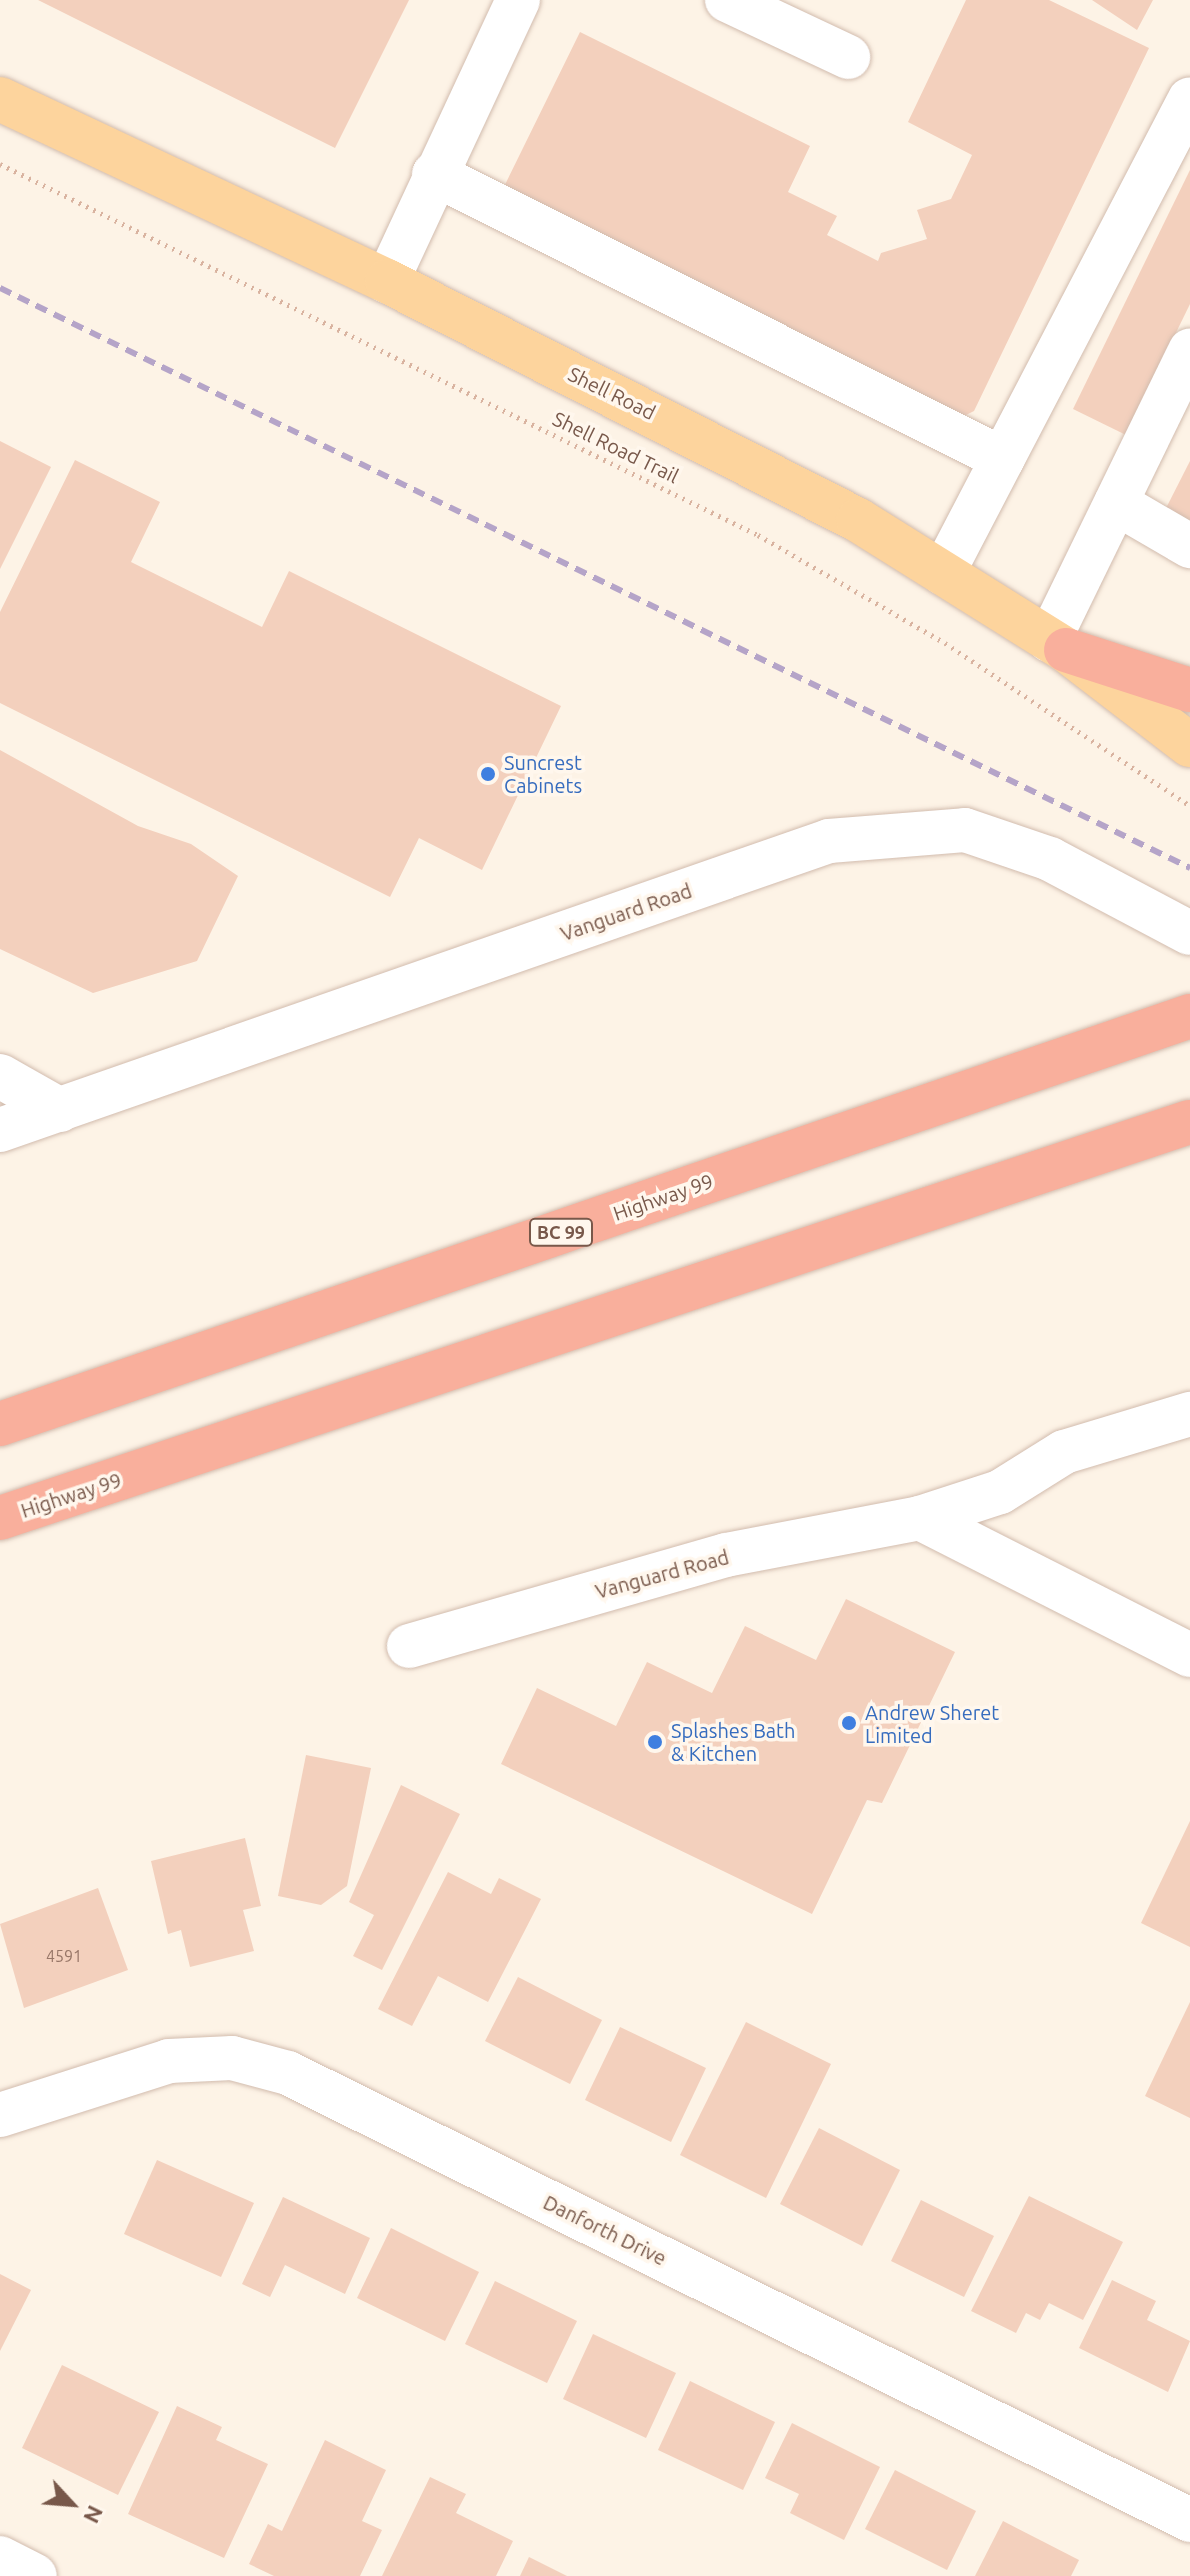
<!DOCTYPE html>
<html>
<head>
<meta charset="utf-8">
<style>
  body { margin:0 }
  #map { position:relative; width:1190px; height:2576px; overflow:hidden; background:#fdf3e6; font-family:Ubuntu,sans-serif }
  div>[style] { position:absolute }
  .building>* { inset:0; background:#f3d0bd }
  .path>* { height:5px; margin-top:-2.5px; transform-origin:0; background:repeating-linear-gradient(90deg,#d9b3a0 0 2px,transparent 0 8px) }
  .roads { filter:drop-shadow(0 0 2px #d2bcae) drop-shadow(0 0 2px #d2bcae) }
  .minor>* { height:44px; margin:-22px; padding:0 22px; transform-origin:22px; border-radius:22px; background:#fff }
  .major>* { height:44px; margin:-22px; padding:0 22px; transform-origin:22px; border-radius:22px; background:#fdd49d }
  .highway>* { height:44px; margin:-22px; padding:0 22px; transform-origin:22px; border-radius:22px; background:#f9af9c }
  .rail>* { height:6px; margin-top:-3px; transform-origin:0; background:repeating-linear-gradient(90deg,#b5a4c8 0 12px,transparent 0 20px) }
  .dots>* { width:22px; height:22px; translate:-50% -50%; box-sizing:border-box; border:4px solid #fff7ed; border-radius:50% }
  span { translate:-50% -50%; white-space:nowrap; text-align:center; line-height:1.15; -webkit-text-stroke:7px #fff7ed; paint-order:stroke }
  .number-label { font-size:16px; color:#977667 }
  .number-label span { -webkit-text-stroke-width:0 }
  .shield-label span { padding:2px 6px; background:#fff7ed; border:2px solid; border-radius:6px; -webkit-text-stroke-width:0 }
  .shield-label { font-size:18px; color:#78584a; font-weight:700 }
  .street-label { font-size:20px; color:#78584a }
  .shop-label { font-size:20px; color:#366cbe }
  .left { translate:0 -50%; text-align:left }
  .north { position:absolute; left:32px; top:2464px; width:80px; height:80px; -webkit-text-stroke:6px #fff7ed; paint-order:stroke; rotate:116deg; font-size:22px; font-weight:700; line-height:32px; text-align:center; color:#78584a }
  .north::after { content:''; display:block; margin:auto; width:28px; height:36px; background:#78584a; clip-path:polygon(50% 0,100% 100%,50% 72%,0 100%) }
</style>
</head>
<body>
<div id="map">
  <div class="building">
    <i style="clip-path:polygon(38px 0,409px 0,335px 148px)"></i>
    <i style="clip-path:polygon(966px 0,1049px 0,1149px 48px,974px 411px,952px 422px,497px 201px,580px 32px,810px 146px,788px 192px,837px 216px,827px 235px,878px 261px,881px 253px,927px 239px,917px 210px,951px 199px,972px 155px,908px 122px)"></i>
    <i style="clip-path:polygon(1092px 0,1153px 0,1137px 30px)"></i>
    <i style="clip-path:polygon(1190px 170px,1190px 304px,1126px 435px,1073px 409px)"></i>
    <i style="clip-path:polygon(0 441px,51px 467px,0 569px)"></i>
    <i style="clip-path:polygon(75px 460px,160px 502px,131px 562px,262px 627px,289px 571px,561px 706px,482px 870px,419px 838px,390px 897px,0 703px,0 612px)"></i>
    <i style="clip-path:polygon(1190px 461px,1190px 535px,1160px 520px)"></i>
    <i style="clip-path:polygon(0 750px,138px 826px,191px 844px,238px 876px,197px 961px,93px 993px,0 949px)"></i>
    <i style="clip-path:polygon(846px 1599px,955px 1652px,882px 1803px,867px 1800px,812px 1914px,501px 1764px,537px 1688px,616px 1726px,647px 1662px,712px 1693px,745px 1626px,816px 1660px)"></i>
    <i style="clip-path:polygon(306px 1755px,371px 1768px,347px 1886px,321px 1905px,278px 1896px)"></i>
    <i style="clip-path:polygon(401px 1785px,460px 1814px,382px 1970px,353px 1956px,374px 1915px,349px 1902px)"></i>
    <i style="clip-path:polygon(1190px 1821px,1190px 1947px,1141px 1923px)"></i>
    <i style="clip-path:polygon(245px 1838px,261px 1906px,243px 1910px,254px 1951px,190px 1967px,181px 1930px,168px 1934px,151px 1861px)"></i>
    <i style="clip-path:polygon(448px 1872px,491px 1894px,499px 1878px,541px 1899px,488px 2002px,438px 1976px,412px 2026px,378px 2009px)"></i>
    <i style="clip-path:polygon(98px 1888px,128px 1970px,24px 2008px,0 1924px)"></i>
    <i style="clip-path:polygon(518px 1977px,602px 2020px,570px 2084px,485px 2041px)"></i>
    <i style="clip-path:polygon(1190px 2002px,1190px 2118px,1145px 2096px)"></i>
    <i style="clip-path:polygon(746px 2022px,831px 2064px,766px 2198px,680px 2155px)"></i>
    <i style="clip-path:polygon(620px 2027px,706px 2068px,671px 2142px,585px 2100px)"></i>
    <i style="clip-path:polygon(819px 2128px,900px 2170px,862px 2246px,780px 2204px)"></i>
    <i style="clip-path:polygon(157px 2160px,254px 2203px,221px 2277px,124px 2234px)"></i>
    <i style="clip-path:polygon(1029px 2196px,1123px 2242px,1083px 2320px,1049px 2303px,1040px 2320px,1026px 2313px,1016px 2333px,971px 2311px)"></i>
    <i style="clip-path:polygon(283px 2197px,370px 2238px,345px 2294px,285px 2265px,270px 2297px,242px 2284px)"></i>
    <i style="clip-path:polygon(921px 2200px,994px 2236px,964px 2297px,891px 2261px)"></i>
    <i style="clip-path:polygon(391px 2228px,479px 2272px,445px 2341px,357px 2298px)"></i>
    <i style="clip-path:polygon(0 2274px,31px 2290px,0 2351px)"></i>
    <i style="clip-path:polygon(1112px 2280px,1156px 2301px,1147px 2320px,1190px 2341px,1168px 2392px,1079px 2348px)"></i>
    <i style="clip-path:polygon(495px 2281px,577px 2321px,547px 2383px,465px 2344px)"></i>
    <i style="clip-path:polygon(593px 2334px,676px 2373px,646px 2438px,563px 2399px)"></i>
    <i style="clip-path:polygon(62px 2365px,159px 2412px,118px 2495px,22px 2448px)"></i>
    <i style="clip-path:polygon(690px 2381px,775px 2422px,743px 2490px,658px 2450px)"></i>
    <i style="clip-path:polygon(177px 2406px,222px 2427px,216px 2440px,268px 2464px,224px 2558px,128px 2514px)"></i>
    <i style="clip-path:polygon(792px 2423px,880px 2467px,844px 2540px,790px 2513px,799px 2494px,765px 2478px)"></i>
    <i style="clip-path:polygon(325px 2440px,386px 2470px,362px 2521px,382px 2530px,360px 2576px,274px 2576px,249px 2564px,268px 2524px,282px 2531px)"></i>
    <i style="clip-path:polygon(895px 2470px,976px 2511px,947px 2570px,865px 2529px)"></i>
    <i style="clip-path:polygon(430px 2477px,466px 2494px,456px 2513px,513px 2541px,496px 2576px,382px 2576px)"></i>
    <i style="clip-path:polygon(1003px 2521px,1079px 2560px,1071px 2576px,975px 2576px)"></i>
    <i style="clip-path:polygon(529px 2557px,567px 2576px,520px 2576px)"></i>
  </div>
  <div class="path">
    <i style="left:0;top:164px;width:844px;rotate:26.08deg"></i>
    <i style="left:758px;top:535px;width:216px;rotate:30deg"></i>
    <i style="left:945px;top:643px;width:294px;rotate:33.6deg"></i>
  </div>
  <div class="roads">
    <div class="minor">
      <i style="left:727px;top:0;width:134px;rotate:25.2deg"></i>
      <i style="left:434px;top:174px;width:636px;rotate:26.61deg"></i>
      <i style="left:387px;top:281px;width:310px;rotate:-65deg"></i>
      <i style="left:1116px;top:503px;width:86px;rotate:30.2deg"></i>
      <i style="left:943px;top:573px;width:534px;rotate:-62.48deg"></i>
      <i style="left:1049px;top:640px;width:322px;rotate:-64deg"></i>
      <i style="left:0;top:1076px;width:69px;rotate:29.5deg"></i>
      <i style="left:0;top:1130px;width:878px;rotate:-19.22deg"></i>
      <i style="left:829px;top:841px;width:136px;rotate:-4.6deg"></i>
      <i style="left:965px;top:830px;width:90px;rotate:18.8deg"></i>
      <i style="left:1050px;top:859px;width:158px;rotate:27.9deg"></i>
      <i style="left:920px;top:1518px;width:303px;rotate:26.9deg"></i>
      <i style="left:409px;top:1646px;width:330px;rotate:-16deg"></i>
      <i style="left:726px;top:1555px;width:197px;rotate:-10.8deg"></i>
      <i style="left:920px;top:1518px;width:84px;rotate:-18deg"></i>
      <i style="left:1000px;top:1492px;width:75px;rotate:-32deg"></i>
      <i style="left:1064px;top:1452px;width:132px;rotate:-16.8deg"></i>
      <i style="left:0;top:2115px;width:177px;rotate:-17.7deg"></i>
      <i style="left:169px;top:2061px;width:63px;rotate:-2.7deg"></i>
      <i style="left:232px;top:2058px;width:58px;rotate:15deg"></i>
      <i style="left:288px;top:2073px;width:1007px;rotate:26.36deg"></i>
      <i style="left:0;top:2558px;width:39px;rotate:27deg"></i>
    </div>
    <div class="major">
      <i style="left:0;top:99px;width:428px;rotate:25.2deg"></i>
      <i style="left:387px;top:281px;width:528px;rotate:26.9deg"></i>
      <i style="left:858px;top:520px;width:245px;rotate:32deg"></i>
      <i style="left:1066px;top:650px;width:156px;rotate:37.5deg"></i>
    </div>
    <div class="highway">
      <i style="left:1066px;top:650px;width:130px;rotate:17.9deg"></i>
      <i style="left:0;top:1424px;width:1258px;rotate:-18.92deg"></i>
      <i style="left:0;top:1518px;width:1254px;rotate:-18.41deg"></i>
    </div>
  </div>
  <div class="rail">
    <i style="left:0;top:288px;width:1324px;rotate:25.98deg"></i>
  </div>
  <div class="dots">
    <i style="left:488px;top:774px;background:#3f7fe0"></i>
    <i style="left:849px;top:1723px;background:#3f7fe0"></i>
    <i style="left:655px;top:1742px;background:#3f7fe0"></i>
  </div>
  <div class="number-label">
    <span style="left:64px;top:1956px">4591</span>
  </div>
  <div class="shield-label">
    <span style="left:561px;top:1232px">BC 99</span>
  </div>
  <div class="street-label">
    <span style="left:612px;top:393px;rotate:26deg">Shell Road</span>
    <span style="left:616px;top:447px;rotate:26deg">Shell Road Trail</span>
    <span style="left:626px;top:912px;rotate:-19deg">Vanguard Road</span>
    <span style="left:663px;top:1197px;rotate:-19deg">Highway 99</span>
    <span style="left:71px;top:1495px;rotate:-18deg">Highway 99</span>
    <span style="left:662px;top:1574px;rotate:-15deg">Vanguard Road</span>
    <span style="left:605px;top:2230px;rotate:26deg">Danforth Drive</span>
  </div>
  <div class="shop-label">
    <span class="left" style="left:504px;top:774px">Suncrest<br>Cabinets</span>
    <span class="left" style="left:865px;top:1724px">Andrew Sheret<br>Limited</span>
    <span class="left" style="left:671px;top:1742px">Splashes Bath<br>&amp; Kitchen</span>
  </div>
  <div class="north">N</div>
</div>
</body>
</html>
